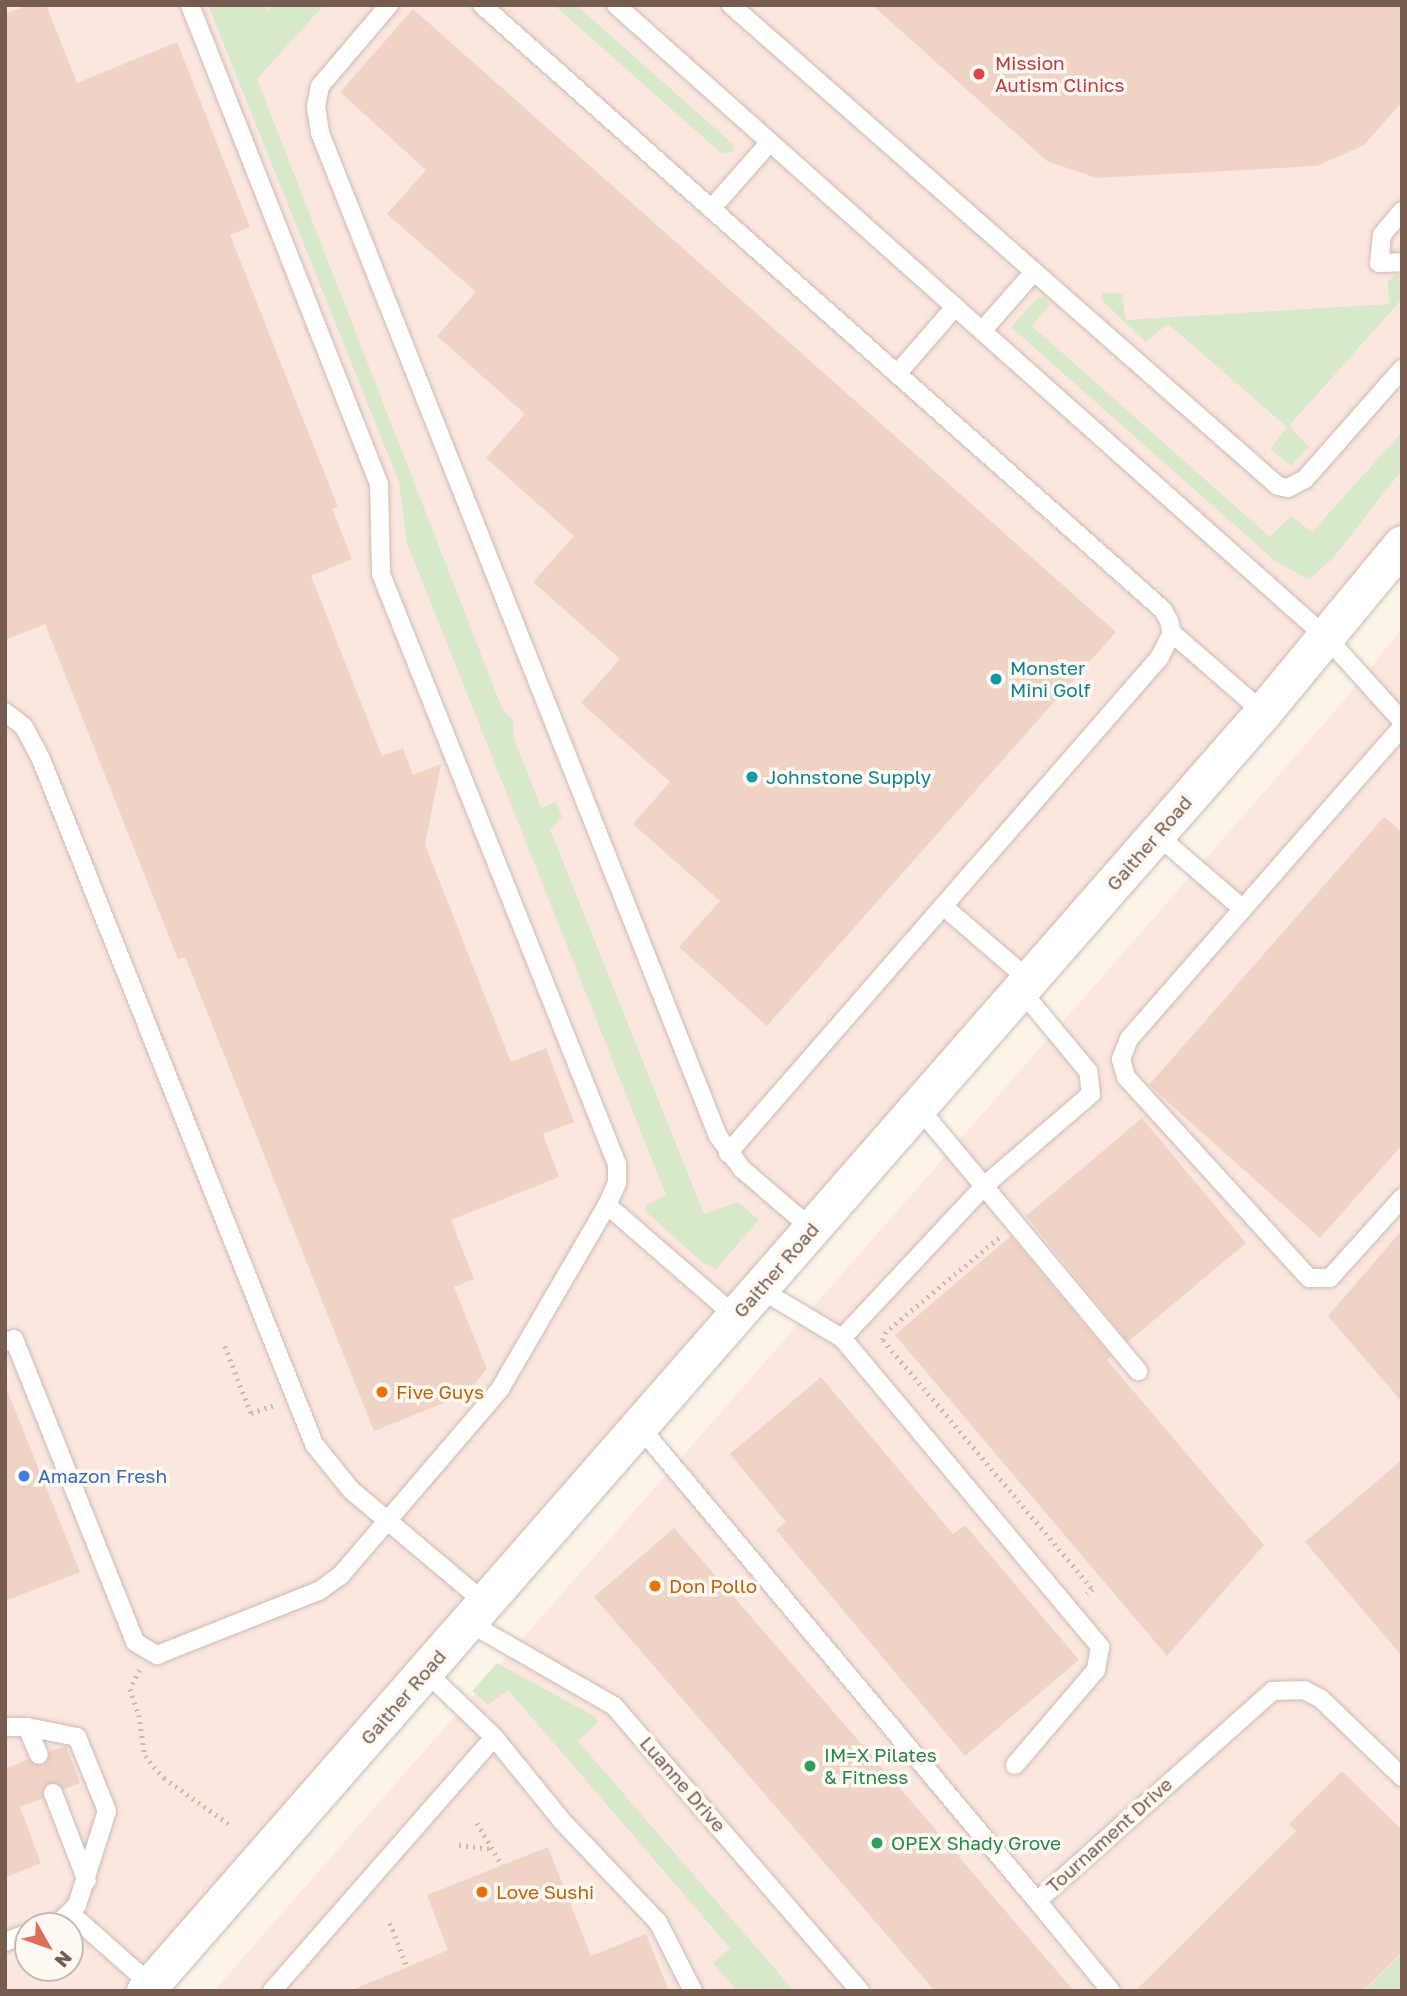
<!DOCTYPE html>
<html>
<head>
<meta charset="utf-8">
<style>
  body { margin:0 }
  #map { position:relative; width:1407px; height:1996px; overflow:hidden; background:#fcf4eb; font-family:"Golos Text",sans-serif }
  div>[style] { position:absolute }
  .commercial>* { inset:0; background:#fbe7e0 }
  .green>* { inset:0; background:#d8e9ca }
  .building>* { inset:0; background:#efd3c5 }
  .path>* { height:4.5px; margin-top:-2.25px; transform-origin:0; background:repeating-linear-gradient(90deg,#d5b6a7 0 2px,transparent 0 7px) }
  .roads { filter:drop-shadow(0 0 2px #cebcb1) drop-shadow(0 0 2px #cebcb1) }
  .service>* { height:18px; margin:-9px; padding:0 9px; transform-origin:9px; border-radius:9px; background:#fff }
  .minor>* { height:37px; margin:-18.5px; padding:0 18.5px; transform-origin:18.5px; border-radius:18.5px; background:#fff }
  .dots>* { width:19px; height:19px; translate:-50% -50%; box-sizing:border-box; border:4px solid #fef9f2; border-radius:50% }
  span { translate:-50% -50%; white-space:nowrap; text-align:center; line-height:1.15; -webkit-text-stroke:7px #fef9f2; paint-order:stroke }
  .health-label { font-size:19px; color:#be3a42 }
  .left { translate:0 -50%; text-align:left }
  .culture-label { font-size:19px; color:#0d838f }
  .street-label { font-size:19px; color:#765b4f }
  .food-label { font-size:19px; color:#c56008 }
  .shop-label { font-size:19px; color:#366cbe }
  .leisure-label { font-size:19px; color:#27864d }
  .frame { position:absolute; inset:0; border:7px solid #765b4f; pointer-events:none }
  .north { position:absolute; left:14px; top:1912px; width:70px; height:70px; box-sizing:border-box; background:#fef9f2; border:2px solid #c8bab1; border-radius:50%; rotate:130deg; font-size:19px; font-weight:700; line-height:28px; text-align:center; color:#765b4f }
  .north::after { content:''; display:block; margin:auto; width:24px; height:32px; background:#dd6f59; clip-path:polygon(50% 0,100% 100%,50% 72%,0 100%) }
</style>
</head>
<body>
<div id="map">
  <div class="commercial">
    <i style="clip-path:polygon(evenodd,5px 5px,1402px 5px,1402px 532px,139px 1991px,5px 1991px,5px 5px,28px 1926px,70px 1926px,70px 1968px,28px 1968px,28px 1926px)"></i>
    <i style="clip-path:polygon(1402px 628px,1402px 1991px,214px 1991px,1348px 696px)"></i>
  </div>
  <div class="green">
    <i style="clip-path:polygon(208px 5px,265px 5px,267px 10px,274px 5px,324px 5px,257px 79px,502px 708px,513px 721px,514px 738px,541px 808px,556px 802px,562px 817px,550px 829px,704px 1214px,738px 1202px,759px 1220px,716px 1269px,703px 1263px,645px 1211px,646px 1205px,666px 1195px,407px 543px,399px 482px)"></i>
    <i style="clip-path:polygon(554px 5px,576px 5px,733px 144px,733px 151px,722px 154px)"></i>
    <i style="clip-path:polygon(1396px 274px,1402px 276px,1402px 299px,1289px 426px,1309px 447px,1291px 466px,1270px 449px,1287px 427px,1168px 324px,1145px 342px,1100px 298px,1103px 293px,1122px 294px,1126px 320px,1389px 304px,1388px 281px)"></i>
    <i style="clip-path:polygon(1046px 297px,1049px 306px,1032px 326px,1270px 537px,1291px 516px,1312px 532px,1402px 432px,1402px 470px,1334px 557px,1310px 579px,1304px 577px,1275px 561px,1011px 327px,1037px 298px)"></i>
    <i style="clip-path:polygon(497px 1663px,596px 1717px,598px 1722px,578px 1741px,794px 1991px,737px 1991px,713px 1963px,730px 1948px,508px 1690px,488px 1705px,472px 1691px)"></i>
    <i style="clip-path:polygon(1402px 1953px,1402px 1991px,1364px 1991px)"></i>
  </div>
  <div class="building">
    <i style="clip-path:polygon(28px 5px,46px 5px,77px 83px,177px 42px,250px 227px,230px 235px,338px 507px,332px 509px,352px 559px,311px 576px,382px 756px,403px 748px,413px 775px,441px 764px,425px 845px,511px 1062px,546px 1048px,574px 1122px,543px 1134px,559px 1177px,451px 1220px,474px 1279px,454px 1287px,487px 1369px,466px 1394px,374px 1431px,185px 957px,178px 959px,45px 624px,5px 640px,5px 14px)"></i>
    <i style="clip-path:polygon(872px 5px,1402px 5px,1402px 102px,1364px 145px,1317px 166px,1096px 178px,1047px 161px)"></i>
    <i style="clip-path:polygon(413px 9px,1116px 632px,767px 1026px,679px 947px,720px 901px,633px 824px,670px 782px,581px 703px,620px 659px,533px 582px,574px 536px,486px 458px,525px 414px,437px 336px,476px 292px,387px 214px,426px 170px,340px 92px)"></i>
    <i style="clip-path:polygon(1384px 817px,1402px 832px,1402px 1145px,1320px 1238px,1149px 1085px)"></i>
    <i style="clip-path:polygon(1142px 1118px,1246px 1243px,1128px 1342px,1026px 1216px)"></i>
    <i style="clip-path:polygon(1402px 1230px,1402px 1402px,1328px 1316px)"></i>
    <i style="clip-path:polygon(1011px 1236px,1111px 1356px,1107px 1360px,1264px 1545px,1167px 1656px,895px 1335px)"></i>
    <i style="clip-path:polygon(821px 1377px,953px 1534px,965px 1525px,1079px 1660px,965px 1756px,776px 1530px,786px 1522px,730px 1454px)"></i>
    <i style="clip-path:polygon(5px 1385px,80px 1572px,5px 1601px)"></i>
    <i style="clip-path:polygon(1402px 1460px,1402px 1656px,1305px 1542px)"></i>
    <i style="clip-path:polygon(674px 1528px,924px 1816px,1074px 1991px,935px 1991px,847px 1889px,594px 1597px)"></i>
    <i style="clip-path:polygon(66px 1746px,80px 1783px,64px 1789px,48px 1783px,43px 1798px,20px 1807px,41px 1863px,5px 1878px,5px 1769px,28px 1759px,43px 1766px,50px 1751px)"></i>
    <i style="clip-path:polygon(1342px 1771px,1402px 1830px,1402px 1952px,1363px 1991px,1135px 1991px,1296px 1831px,1289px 1824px)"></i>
    <i style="clip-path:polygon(548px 1847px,591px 1956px,646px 1934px,669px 1991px,350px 1991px,448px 1950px,427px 1895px)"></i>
  </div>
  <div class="path">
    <i style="left:999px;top:1238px;width:147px;rotate:140.2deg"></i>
    <i style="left:886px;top:1332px;width:9px;rotate:111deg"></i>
    <i style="left:883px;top:1340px;width:326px;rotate:49.9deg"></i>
    <i style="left:1093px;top:1589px;width:8px;rotate:140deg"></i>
    <i style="left:225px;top:1346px;width:72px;rotate:68.8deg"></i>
    <i style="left:251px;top:1413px;width:24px;rotate:-19deg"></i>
    <i style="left:140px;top:1670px;width:21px;rotate:118deg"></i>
    <i style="left:130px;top:1689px;width:28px;rotate:71deg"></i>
    <i style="left:139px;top:1715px;width:41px;rotate:81.7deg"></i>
    <i style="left:145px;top:1756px;width:29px;rotate:49deg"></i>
    <i style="left:164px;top:1778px;width:80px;rotate:35.3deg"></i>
    <i style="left:477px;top:1823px;width:49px;rotate:59.2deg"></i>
    <i style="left:459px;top:1845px;width:33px;rotate:7deg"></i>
    <i style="left:390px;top:1923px;width:47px;rotate:68.9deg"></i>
  </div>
  <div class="roads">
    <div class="service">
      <i style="left:190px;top:5px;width:515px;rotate:68.47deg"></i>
      <i style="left:379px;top:484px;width:90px;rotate:88.7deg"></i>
      <i style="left:381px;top:574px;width:635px;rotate:68.2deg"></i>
      <i style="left:617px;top:1164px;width:19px;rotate:90deg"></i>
      <i style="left:617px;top:1183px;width:24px;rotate:114deg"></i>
      <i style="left:389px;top:5px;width:106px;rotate:130.4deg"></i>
      <i style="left:320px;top:86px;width:21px;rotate:101deg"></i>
      <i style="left:316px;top:107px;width:26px;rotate:81deg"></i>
      <i style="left:320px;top:133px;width:1079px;rotate:68.36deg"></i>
      <i style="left:718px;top:1136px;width:41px;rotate:54deg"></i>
      <i style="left:742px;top:1169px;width:92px;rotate:40.6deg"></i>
      <i style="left:482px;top:5px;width:911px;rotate:41.62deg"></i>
      <i style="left:1163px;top:610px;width:13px;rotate:61deg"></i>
      <i style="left:1169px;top:621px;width:12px;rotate:76deg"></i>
      <i style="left:1172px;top:633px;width:27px;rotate:117deg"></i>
      <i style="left:1160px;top:657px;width:658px;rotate:131.05deg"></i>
      <i style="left:616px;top:5px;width:952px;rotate:41.68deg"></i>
      <i style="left:1327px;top:638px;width:112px;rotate:47.9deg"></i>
      <i style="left:731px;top:5px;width:728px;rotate:41.33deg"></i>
      <i style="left:1278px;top:486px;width:10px;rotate:11deg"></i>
      <i style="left:1288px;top:488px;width:19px;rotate:-28deg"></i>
      <i style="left:1305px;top:479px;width:147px;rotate:-48.6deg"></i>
      <i style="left:711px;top:209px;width:89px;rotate:-48.6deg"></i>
      <i style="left:1402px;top:211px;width:31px;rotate:130deg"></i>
      <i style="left:1382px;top:235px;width:28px;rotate:96deg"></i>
      <i style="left:1379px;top:263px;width:23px;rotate:-2deg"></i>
      <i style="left:982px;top:331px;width:77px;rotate:-48.7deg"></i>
      <i style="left:897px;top:374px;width:89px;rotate:-49.1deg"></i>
      <i style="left:1172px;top:633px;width:121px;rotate:41deg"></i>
      <i style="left:5px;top:712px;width:24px;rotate:38deg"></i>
      <i style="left:24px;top:727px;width:36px;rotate:62deg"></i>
      <i style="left:41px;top:759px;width:737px;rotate:68.27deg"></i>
      <i style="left:314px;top:1444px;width:59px;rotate:51.2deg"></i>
      <i style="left:351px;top:1490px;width:175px;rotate:40.1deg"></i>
      <i style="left:1402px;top:727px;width:415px;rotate:131.2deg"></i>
      <i style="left:1129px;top:1039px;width:22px;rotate:112deg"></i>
      <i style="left:1121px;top:1059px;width:19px;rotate:74deg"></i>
      <i style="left:1126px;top:1077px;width:272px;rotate:47.7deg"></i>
      <i style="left:1309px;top:1278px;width:21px"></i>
      <i style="left:1330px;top:1278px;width:108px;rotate:-48deg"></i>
      <i style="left:1156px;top:834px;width:115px;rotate:40.8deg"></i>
      <i style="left:943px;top:906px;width:113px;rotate:40.7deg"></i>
      <i style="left:918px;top:1107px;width:344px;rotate:50.2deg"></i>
      <i style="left:760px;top:1289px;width:96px;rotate:30.9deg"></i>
      <i style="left:842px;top:1338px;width:403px;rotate:50.1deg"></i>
      <i style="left:1100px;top:1647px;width:23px;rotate:100deg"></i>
      <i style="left:1096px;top:1670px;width:125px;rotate:130.5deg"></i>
      <i style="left:842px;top:1338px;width:208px;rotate:-46.9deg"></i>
      <i style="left:984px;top:1186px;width:141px;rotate:-40.7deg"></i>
      <i style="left:1091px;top:1094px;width:23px;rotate:-97deg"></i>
      <i style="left:1088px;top:1071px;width:107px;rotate:-129.7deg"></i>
      <i style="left:5px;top:1342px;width:9px;rotate:-18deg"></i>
      <i style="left:14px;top:1339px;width:326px;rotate:68.2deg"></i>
      <i style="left:135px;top:1642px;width:26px;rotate:31deg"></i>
      <i style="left:157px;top:1655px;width:174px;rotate:-21.6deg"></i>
      <i style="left:319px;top:1591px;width:26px;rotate:-36deg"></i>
      <i style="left:340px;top:1576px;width:246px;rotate:-49.4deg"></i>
      <i style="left:500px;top:1389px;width:213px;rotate:-59.8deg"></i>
      <i style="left:607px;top:1205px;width:169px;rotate:40.9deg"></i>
      <i style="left:639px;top:1426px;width:620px;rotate:50.04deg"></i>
      <i style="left:1037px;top:1901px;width:316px;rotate:-41.7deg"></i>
      <i style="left:1273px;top:1691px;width:31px;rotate:-2deg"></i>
      <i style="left:1304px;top:1690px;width:18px;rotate:27deg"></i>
      <i style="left:1320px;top:1698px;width:114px;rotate:43.9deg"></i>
      <i style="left:468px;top:1622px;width:168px;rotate:29.9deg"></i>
      <i style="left:614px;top:1706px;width:376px;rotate:49.2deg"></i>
      <i style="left:426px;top:1672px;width:94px;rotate:43.7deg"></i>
      <i style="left:5px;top:1727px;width:22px"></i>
      <i style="left:27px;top:1727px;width:51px;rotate:11.3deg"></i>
      <i style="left:77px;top:1737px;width:80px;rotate:67.9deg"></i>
      <i style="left:107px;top:1811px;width:99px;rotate:107.7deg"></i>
      <i style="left:77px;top:1905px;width:21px;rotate:135deg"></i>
      <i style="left:62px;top:1920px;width:16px;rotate:158deg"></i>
      <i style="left:27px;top:1727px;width:30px;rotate:67deg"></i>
      <i style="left:53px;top:1793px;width:94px;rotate:68.9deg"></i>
      <i style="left:1037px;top:1901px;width:117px;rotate:50.6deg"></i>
      <i style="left:71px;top:1914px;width:106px;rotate:41.5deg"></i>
      <i style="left:5px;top:1942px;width:25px;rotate:-21deg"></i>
      <i style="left:272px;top:1991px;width:337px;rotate:-48.8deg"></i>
      <i style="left:494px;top:1737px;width:108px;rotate:51deg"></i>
      <i style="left:562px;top:1821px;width:139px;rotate:46.5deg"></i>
      <i style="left:658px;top:1922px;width:77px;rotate:63.1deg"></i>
    </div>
    <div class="minor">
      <i style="left:145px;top:1991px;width:1699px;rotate:-48.84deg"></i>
      <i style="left:1263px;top:712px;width:218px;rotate:-50.4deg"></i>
    </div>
  </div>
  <div class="dots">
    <i style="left:979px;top:74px;background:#e0444e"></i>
    <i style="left:996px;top:679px;background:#0f9aa8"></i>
    <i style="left:752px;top:777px;background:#0f9aa8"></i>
    <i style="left:382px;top:1392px;background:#e8710a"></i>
    <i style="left:24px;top:1476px;background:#3f7fe0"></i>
    <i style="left:655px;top:1586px;background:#e8710a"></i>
    <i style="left:810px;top:1766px;background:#2e9e5b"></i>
    <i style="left:877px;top:1843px;background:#2e9e5b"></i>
    <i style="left:482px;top:1892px;background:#e8710a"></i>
  </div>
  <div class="health-label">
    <span class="left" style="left:995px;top:74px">Mission<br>Autism Clinics</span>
  </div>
  <div class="culture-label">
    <span class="left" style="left:1010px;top:679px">Monster<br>Mini Golf</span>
    <span class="left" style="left:766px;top:777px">Johnstone Supply</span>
  </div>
  <div class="street-label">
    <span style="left:1149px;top:843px;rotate:-49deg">Gaither Road</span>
    <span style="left:776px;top:1270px;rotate:-49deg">Gaither Road</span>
    <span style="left:403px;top:1697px;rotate:-49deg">Gaither Road</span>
    <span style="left:683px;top:1784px;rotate:49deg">Luanne Drive</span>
    <span style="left:1109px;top:1835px;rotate:-42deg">Tournament Drive</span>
  </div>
  <div class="food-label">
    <span class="left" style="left:396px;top:1392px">Five Guys</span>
    <span class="left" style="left:669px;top:1586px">Don Pollo</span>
    <span class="left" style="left:496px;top:1892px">Love Sushi</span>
  </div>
  <div class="shop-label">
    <span class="left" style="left:38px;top:1476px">Amazon Fresh</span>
  </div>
  <div class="leisure-label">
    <span class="left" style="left:824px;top:1766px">IM=X Pilates<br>&amp; Fitness</span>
    <span class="left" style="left:891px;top:1843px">OPEX Shady Grove</span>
  </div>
  <div class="frame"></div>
  <div class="north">N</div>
</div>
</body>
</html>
